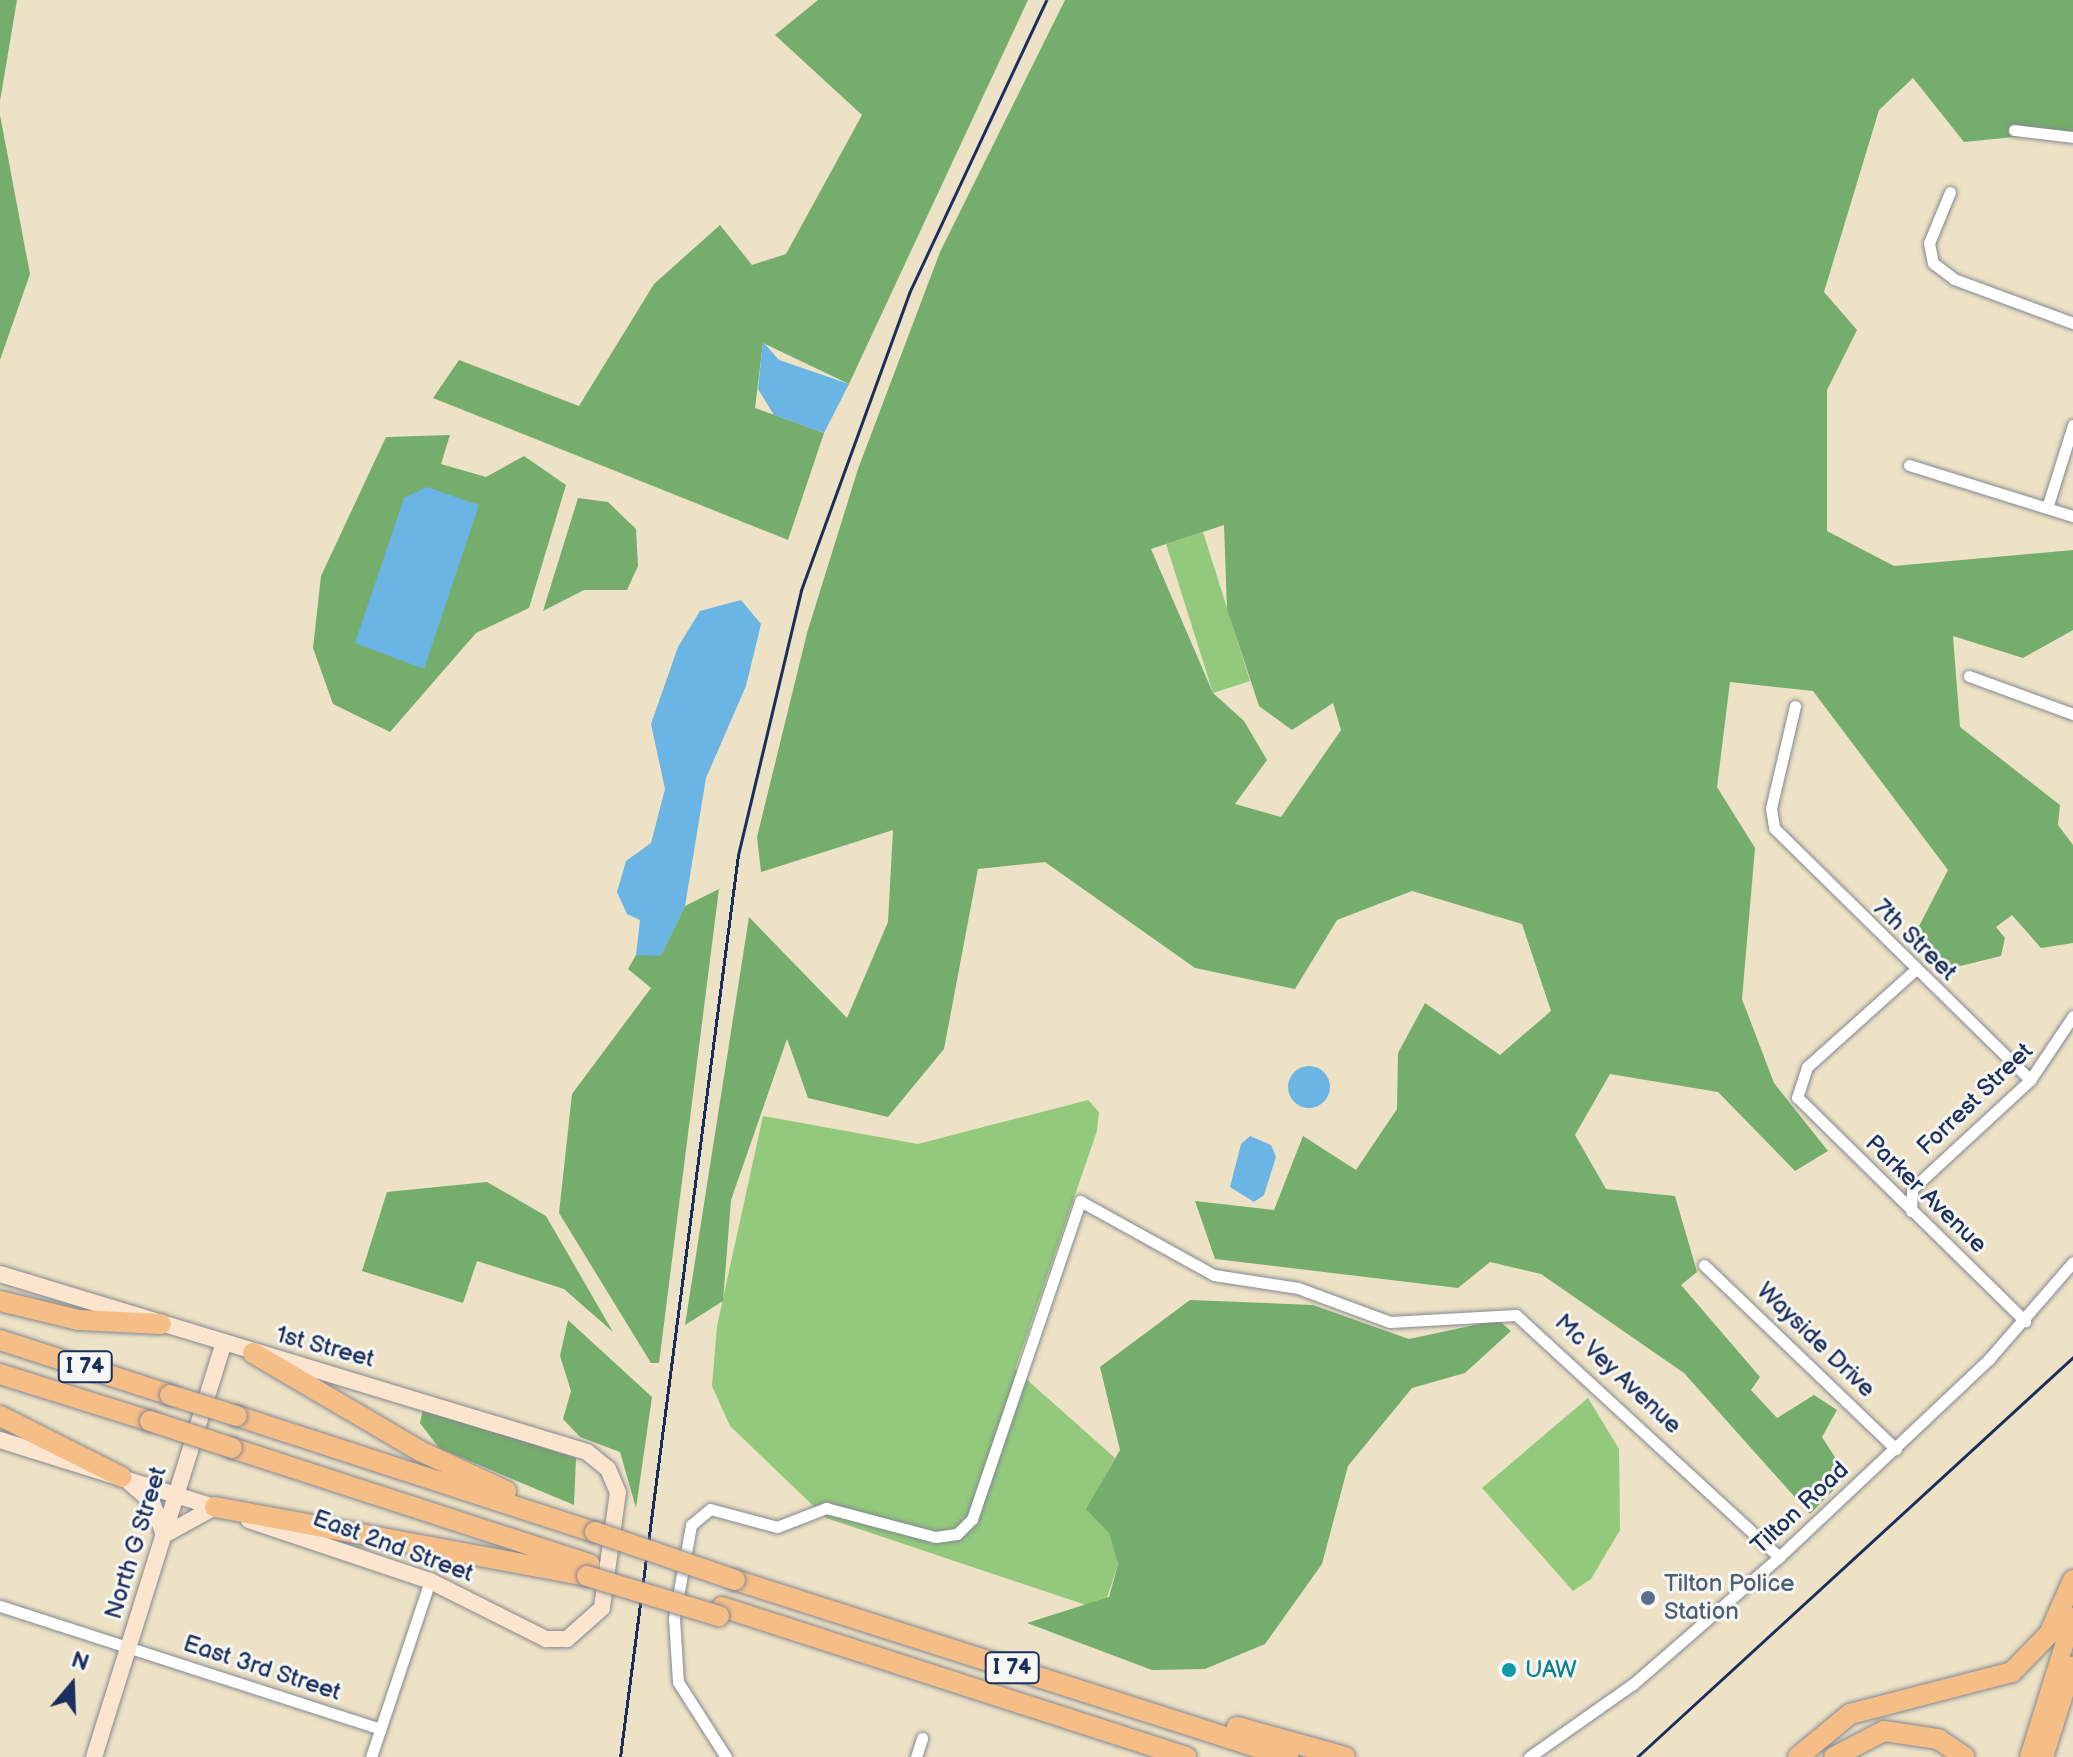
<!DOCTYPE html>
<html>
<head>
<meta charset="utf-8">
<style>
  body { margin:0 }
  #map { position:relative; width:2073px; height:1757px; overflow:hidden; background:#ede2c5; font-family:"Balsamiq Sans",sans-serif }
  div>[style] { position:absolute }
  .green>* { inset:0; background:#92c97c }
  .forest>* { inset:0; background:#75ad6c }
  .water>* { inset:0; background:#6ab5e3 }
  .round { border-radius:50% }
  .roads { filter:drop-shadow(0 0 2px #848892) drop-shadow(0 0 2px #848892) }
  .street>* { height:11px; margin:-5.5px; padding:0 5.5px; transform-origin:5.5px; border-radius:5.5px; background:#fff }
  .secondary>* { height:16px; margin:-8px; padding:0 8px; transform-origin:8px; border-radius:8px; background:#fbe5cf }
  .primary>* { height:18px; margin:-9px; padding:0 9px; transform-origin:9px; border-radius:9px; background:#f6be87 }
  .highway>* { height:20px; margin:-10px; padding:0 10px; transform-origin:10px; border-radius:10px; background:#f6be87 }
  .rail>* { height:3px; margin:-1.5px; padding:0 1.5px; transform-origin:1.5px; border-radius:1.5px; background:#1b2f5e }
  .bridges { filter:drop-shadow(0 0 2px #848892) drop-shadow(0 0 2px #848892) }
  .highway-bridge>* { height:20px; margin:-10px; padding:0 10px; transform-origin:10px; border-radius:10px; background:#f6be87 }
  .dots>* { width:22px; height:22px; translate:-50% -50%; box-sizing:border-box; border:4px solid #f6f6f2; border-radius:50% }
  span { translate:-50% -50%; white-space:nowrap; text-align:center; line-height:1.15; -webkit-text-stroke:6px #f6f6f2; paint-order:stroke }
  .shield-label span { padding:2px 6px; background:#f6f6f2; border:2px solid; border-radius:6px; -webkit-text-stroke-width:0 }
  .shield-label { font-size:22px; color:#1b2f5e; font-weight:700 }
  .street-label { font-size:24px; color:#1b2f5e }
  .service-label { font-size:24px; color:#4e5e75 }
  .left { translate:0 -50%; text-align:left }
  .culture-label { font-size:24px; color:#0d838f }
  .north { position:absolute; left:32px; top:1645px; width:80px; height:80px; -webkit-text-stroke:6px #f6f6f2; paint-order:stroke; rotate:19deg; font-size:22px; font-weight:700; line-height:32px; text-align:center; color:#1b2f5e }
  .north::after { content:''; display:block; margin:auto; width:28px; height:36px; background:#1b2f5e; clip-path:polygon(50% 0,100% 100%,50% 72%,0 100%) }
</style>
</head>
<body>
<div id="map">
  <div class="green">
    <i style="clip-path:polygon(1203px 532px,1250px 681px,1213px 693px,1166px 544px)"></i>
    <i style="clip-path:polygon(1088px 1100px,1099px 1112px,1097px 1131px,1015px 1369px,1115px 1458px,1087px 1509px,1110px 1533px,1118px 1564px,1105px 1604px,1092px 1607px,826px 1518px,730px 1426px,712px 1386px,717px 1326px,763px 1116px,918px 1144px)"></i>
    <i style="clip-path:polygon(1588px 1398px,1619px 1449px,1620px 1530px,1591px 1579px,1573px 1591px,1482px 1488px)"></i>
  </div>
  <div class="forest">
    <i style="clip-path:polygon(0 0,17px 0,0 101px)"></i>
    <i style="clip-path:polygon(818px 0,1028px 0,849px 384px,763px 343px,755px 408px,824px 433px,788px 540px,433px 398px,459px 360px,579px 406px,654px 284px,720px 225px,752px 265px,786px 254px,862px 115px,775px 35px)"></i>
    <i style="clip-path:polygon(evenodd,1065px 0,2073px 0,2073px 131px,1964px 142px,1913px 78px,1879px 110px,1824px 292px,1857px 330px,1827px 390px,1827px 531px,1894px 566px,2073px 550px,2073px 630px,2023px 658px,1953px 636px,1960px 727px,2060px 805px,2058px 825px,2073px 845px,2073px 943px,2041px 948px,2012px 915px,1996px 927px,2005px 938px,2001px 956px,1944px 970px,1916px 932px,1948px 870px,1813px 691px,1730px 682px,1717px 787px,1755px 848px,1742px 999px,1774px 1083px,1828px 1151px,1795px 1171px,1718px 1092px,1610px 1074px,1575px 1135px,1606px 1189px,1675px 1196px,1697px 1272px,1681px 1285px,1760px 1377px,1751px 1390px,1777px 1418px,1814px 1395px,1837px 1410px,1822px 1437px,1847px 1476px,1810px 1514px,1684px 1373px,1541px 1274px,1490px 1262px,1458px 1288px,1215px 1259px,1195px 1201px,1274px 1210px,1303px 1136px,1356px 1170px,1397px 1109px,1398px 1053px,1425px 1003px,1500px 1055px,1551px 1011px,1522px 924px,1412px 891px,1337px 920px,1295px 989px,1195px 968px,1045px 862px,978px 869px,944px 1049px,888px 1117px,808px 1098px,787px 1039px,731px 1200px,723px 1301px,685px 1325px,749px 917px,847px 1018px,888px 922px,893px 830px,761px 872px,757px 837px,807px 633px,858px 469px,940px 252px,1065px 0,1224px 525px,1227px 609px,1259px 706px,1292px 730px,1333px 703px,1341px 730px,1281px 817px,1235px 804px,1267px 760px,1244px 721px,1213px 693px,1151px 549px,1224px 525px)"></i>
    <i style="clip-path:polygon(0 115px,30px 274px,0 360px)"></i>
    <i style="clip-path:polygon(450px 435px,441px 464px,486px 477px,524px 456px,566px 485px,529px 608px,476px 633px,390px 732px,333px 704px,313px 648px,321px 576px,386px 437px)"></i>
    <i style="clip-path:polygon(578px 498px,608px 502px,636px 529px,638px 566px,627px 590px,584px 590px,543px 611px)"></i>
    <i style="clip-path:polygon(719px 889px,659px 1363px,651px 1363px,559px 1213px,572px 1094px,651px 988px,628px 969px,636px 955px,661px 955px,685px 906px)"></i>
    <i style="clip-path:polygon(487px 1182px,546px 1216px,613px 1332px,564px 1289px,477px 1261px,463px 1303px,362px 1271px,387px 1192px)"></i>
    <i style="clip-path:polygon(1190px 1300px,1313px 1305px,1409px 1339px,1498px 1320px,1511px 1331px,1465px 1373px,1412px 1388px,1348px 1466px,1322px 1564px,1265px 1644px,1205px 1669px,1152px 1670px,1027px 1623px,1109px 1597px,1118px 1564px,1109px 1533px,1086px 1509px,1120px 1450px,1100px 1367px)"></i>
    <i style="clip-path:polygon(568px 1320px,652px 1397px,636px 1508px,620px 1452px,580px 1437px,563px 1419px,571px 1391px,560px 1356px)"></i>
    <i style="clip-path:polygon(423px 1409px,576px 1458px,574px 1505px,439px 1448px,420px 1423px)"></i>
  </div>
  <div class="water">
    <i style="clip-path:polygon(763px 342px,779px 360px,849px 384px,824px 433px,774px 415px,758px 389px)"></i>
    <i style="clip-path:polygon(427px 487px,479px 505px,424px 669px,355px 643px,404px 498px)"></i>
    <i style="clip-path:polygon(741px 600px,761px 624px,746px 686px,706px 778px,685px 906px,661px 956px,636px 955px,640px 920px,627px 914px,617px 892px,626px 861px,651px 843px,665px 789px,651px 724px,678px 647px,700px 611px)"></i>
    <i class="round" style="left:1288px;top:1066px;width:42px;height:42px"></i>
    <i style="clip-path:polygon(1250px 1136px,1271px 1145px,1276px 1157px,1264px 1195px,1254px 1202px,1230px 1187px,1241px 1144px)"></i>
  </div>
  <div class="roads">
    <div class="street">
      <i style="left:2014px;top:130px;width:59px;rotate:6.8deg"></i>
      <i style="left:1950px;top:192px;width:55px;rotate:112.4deg"></i>
      <i style="left:1929px;top:243px;width:20px;rotate:79deg"></i>
      <i style="left:1933px;top:263px;width:26px;rotate:37deg"></i>
      <i style="left:1954px;top:279px;width:127px;rotate:20.3deg"></i>
      <i style="left:1909px;top:465px;width:172px;rotate:17.3deg"></i>
      <i style="left:2047px;top:508px;width:87px;rotate:-72.6deg"></i>
      <i style="left:1969px;top:676px;width:111px;rotate:20.1deg"></i>
      <i style="left:1795px;top:706px;width:105px;rotate:103.2deg"></i>
      <i style="left:1771px;top:808px;width:20px;rotate:81deg"></i>
      <i style="left:1774px;top:828px;width:359px;rotate:44.5deg"></i>
      <i style="left:1915px;top:970px;width:145px;rotate:138.1deg"></i>
      <i style="left:1807px;top:1067px;width:32px;rotate:108deg"></i>
      <i style="left:1797px;top:1097px;width:320px;rotate:44.5deg"></i>
      <i style="left:1911px;top:1211px;width:22px;rotate:-87deg"></i>
      <i style="left:1912px;top:1189px;width:161px;rotate:-42.7deg"></i>
      <i style="left:2030px;top:1080px;width:77px;rotate:-56.1deg"></i>
      <i style="left:1704px;top:1265px;width:266px;rotate:43.8deg"></i>
      <i style="left:0;top:1606px;width:400px;rotate:17.9deg"></i>
      <i style="left:371px;top:1757px;width:186px;rotate:-71.5deg"></i>
      <i style="left:726px;top:1757px;width:89px;rotate:-122.6deg"></i>
      <i style="left:678px;top:1682px;width:64px;rotate:-93.6deg"></i>
      <i style="left:674px;top:1618px;width:95px;rotate:-79.6deg"></i>
      <i style="left:691px;top:1525px;width:25px;rotate:-40deg"></i>
      <i style="left:710px;top:1509px;width:69px;rotate:15deg"></i>
      <i style="left:777px;top:1527px;width:53px;rotate:-21.2deg"></i>
      <i style="left:826px;top:1508px;width:113px;rotate:14.9deg"></i>
      <i style="left:935px;top:1537px;width:22px;rotate:-8deg"></i>
      <i style="left:957px;top:1534px;width:21px;rotate:-45deg"></i>
      <i style="left:972px;top:1519px;width:336px;rotate:-71.2deg"></i>
      <i style="left:1080px;top:1201px;width:153px;rotate:28.9deg"></i>
      <i style="left:1214px;top:1275px;width:85px;rotate:8.8deg"></i>
      <i style="left:1298px;top:1288px;width:98px;rotate:20.3deg"></i>
      <i style="left:1390px;top:1322px;width:126px;rotate:-3.2deg"></i>
      <i style="left:1516px;top:1315px;width:357px;rotate:42.6deg"></i>
      <i style="left:916px;top:1757px;width:20px;rotate:-72deg"></i>
      <i style="left:1529px;top:1757px;width:127px;rotate:-35.1deg"></i>
      <i style="left:1633px;top:1684px;width:194px;rotate:-41deg"></i>
      <i style="left:1779px;top:1557px;width:289px;rotate:-43.3deg"></i>
      <i style="left:1989px;top:1359px;width:128px;rotate:-49.1deg"></i>
    </div>
    <div class="secondary">
      <i style="left:0;top:1274px;width:613px;rotate:16.87deg"></i>
      <i style="left:587px;top:1452px;width:27px;rotate:39deg"></i>
      <i style="left:608px;top:1469px;width:25px;rotate:67deg"></i>
      <i style="left:618px;top:1492px;width:117px;rotate:97.9deg"></i>
      <i style="left:602px;top:1608px;width:47px;rotate:138.5deg"></i>
      <i style="left:567px;top:1639px;width:21px;rotate:180deg"></i>
      <i style="left:546px;top:1639px;width:130px;rotate:-153.4deg"></i>
      <i style="left:430px;top:1581px;width:191px;rotate:-161.4deg"></i>
      <i style="left:0;top:1440px;width:234px;rotate:17.4deg"></i>
      <i style="left:130px;top:1483px;width:29px;rotate:41deg"></i>
      <i style="left:152px;top:1502px;width:35px;rotate:70deg"></i>
      <i style="left:164px;top:1535px;width:58px;rotate:-28.8deg"></i>
      <i style="left:94px;top:1757px;width:434px;rotate:-72.6deg"></i>
    </div>
    <div class="primary">
      <i style="left:2029px;top:1757px;width:147px;rotate:-72.6deg"></i>
      <i style="left:2044px;top:1757px;width:96px;rotate:-72.3deg"></i>
    </div>
    <div class="highway">
      <i style="left:0;top:1301px;width:81px;rotate:13.5deg"></i>
      <i style="left:79px;top:1320px;width:82px;rotate:2.8deg"></i>
      <i style="left:0;top:1340px;width:179px;rotate:17.9deg"></i>
      <i style="left:253px;top:1353px;width:194px;rotate:30.4deg"></i>
      <i style="left:420px;top:1451px;width:95px;rotate:24.9deg"></i>
      <i style="left:0;top:1374px;width:157px;rotate:17.4deg"></i>
      <i style="left:0;top:1416px;width:136px;rotate:26.6deg"></i>
      <i style="left:237px;top:1416px;width:376px;rotate:18deg"></i>
      <i style="left:232px;top:1448px;width:376px;rotate:18deg"></i>
      <i style="left:215px;top:1507px;width:378px;rotate:10.5deg"></i>
      <i style="left:735px;top:1580px;width:581px;rotate:17.75deg"></i>
      <i style="left:722px;top:1607px;width:488px;rotate:17.9deg"></i>
      <i style="left:1237px;top:1727px;width:112px;rotate:15.5deg"></i>
      <i style="left:1798px;top:1757px;width:67px;rotate:-39.6deg"></i>
      <i style="left:1850px;top:1714px;width:167px;rotate:-14.5deg"></i>
      <i style="left:2012px;top:1672px;width:53px;rotate:-45.8deg"></i>
      <i style="left:2049px;top:1634px;width:59px;rotate:-66deg"></i>
      <i style="left:1834px;top:1757px;width:56px;rotate:-27.5deg"></i>
      <i style="left:1884px;top:1731px;width:55px;rotate:8.4deg"></i>
      <i style="left:1938px;top:1739px;width:32px;rotate:34deg"></i>
    </div>
  </div>
  <div class="rail">
    <i style="left:620px;top:1757px;width:910px;rotate:-82.55deg"></i>
    <i style="left:738px;top:855px;width:272px;rotate:-76.6deg"></i>
    <i style="left:801px;top:590px;width:316px;rotate:-70deg"></i>
    <i style="left:909px;top:293px;width:323px;rotate:-64.9deg"></i>
    <i style="left:1637px;top:1757px;width:592px;rotate:-42.53deg"></i>
  </div>
  <div class="bridges">
    <div class="highway-bridge">
      <i style="left:170px;top:1395px;width:70px;rotate:17.4deg"></i>
      <i style="left:150px;top:1421px;width:86px;rotate:18.2deg"></i>
      <i style="left:595px;top:1532px;width:148px;rotate:18.9deg"></i>
      <i style="left:587px;top:1576px;width:138px;rotate:16.9deg"></i>
    </div>
  </div>
  <div class="dots">
    <i style="left:1648px;top:1598px;background:#5c6f8a"></i>
    <i style="left:1509px;top:1670px;background:#0f9aa8"></i>
  </div>
  <div class="shield-label">
    <span style="left:85px;top:1367px">I 74</span>
    <span style="left:1012px;top:1668px">I 74</span>
  </div>
  <div class="street-label">
    <span style="left:1915px;top:940px;rotate:44deg">7th Street</span>
    <span style="left:1975px;top:1099px;rotate:-44deg">Forrest Street</span>
    <span style="left:1926px;top:1194px;rotate:44deg">Parker Avenue</span>
    <span style="left:1816px;top:1340px;rotate:44deg">Wayside Drive</span>
    <span style="left:325px;top:1347px;rotate:15deg">1st Street</span>
    <span style="left:1618px;top:1374px;rotate:43deg">Mc Vey Avenue</span>
    <span style="left:1800px;top:1508px;rotate:-43deg">Tilton Road</span>
    <span style="left:136px;top:1543px;rotate:-73deg">North G Street</span>
    <span style="left:393px;top:1546px;rotate:20deg">East 2nd Street</span>
    <span style="left:262px;top:1668px;rotate:18deg">East 3rd Street</span>
  </div>
  <div class="service-label">
    <span class="left" style="left:1664px;top:1598px">Tilton Police<br>Station</span>
  </div>
  <div class="culture-label">
    <span class="left" style="left:1525px;top:1670px">UAW</span>
  </div>
  <div class="north">N</div>
</div>
</body>
</html>
